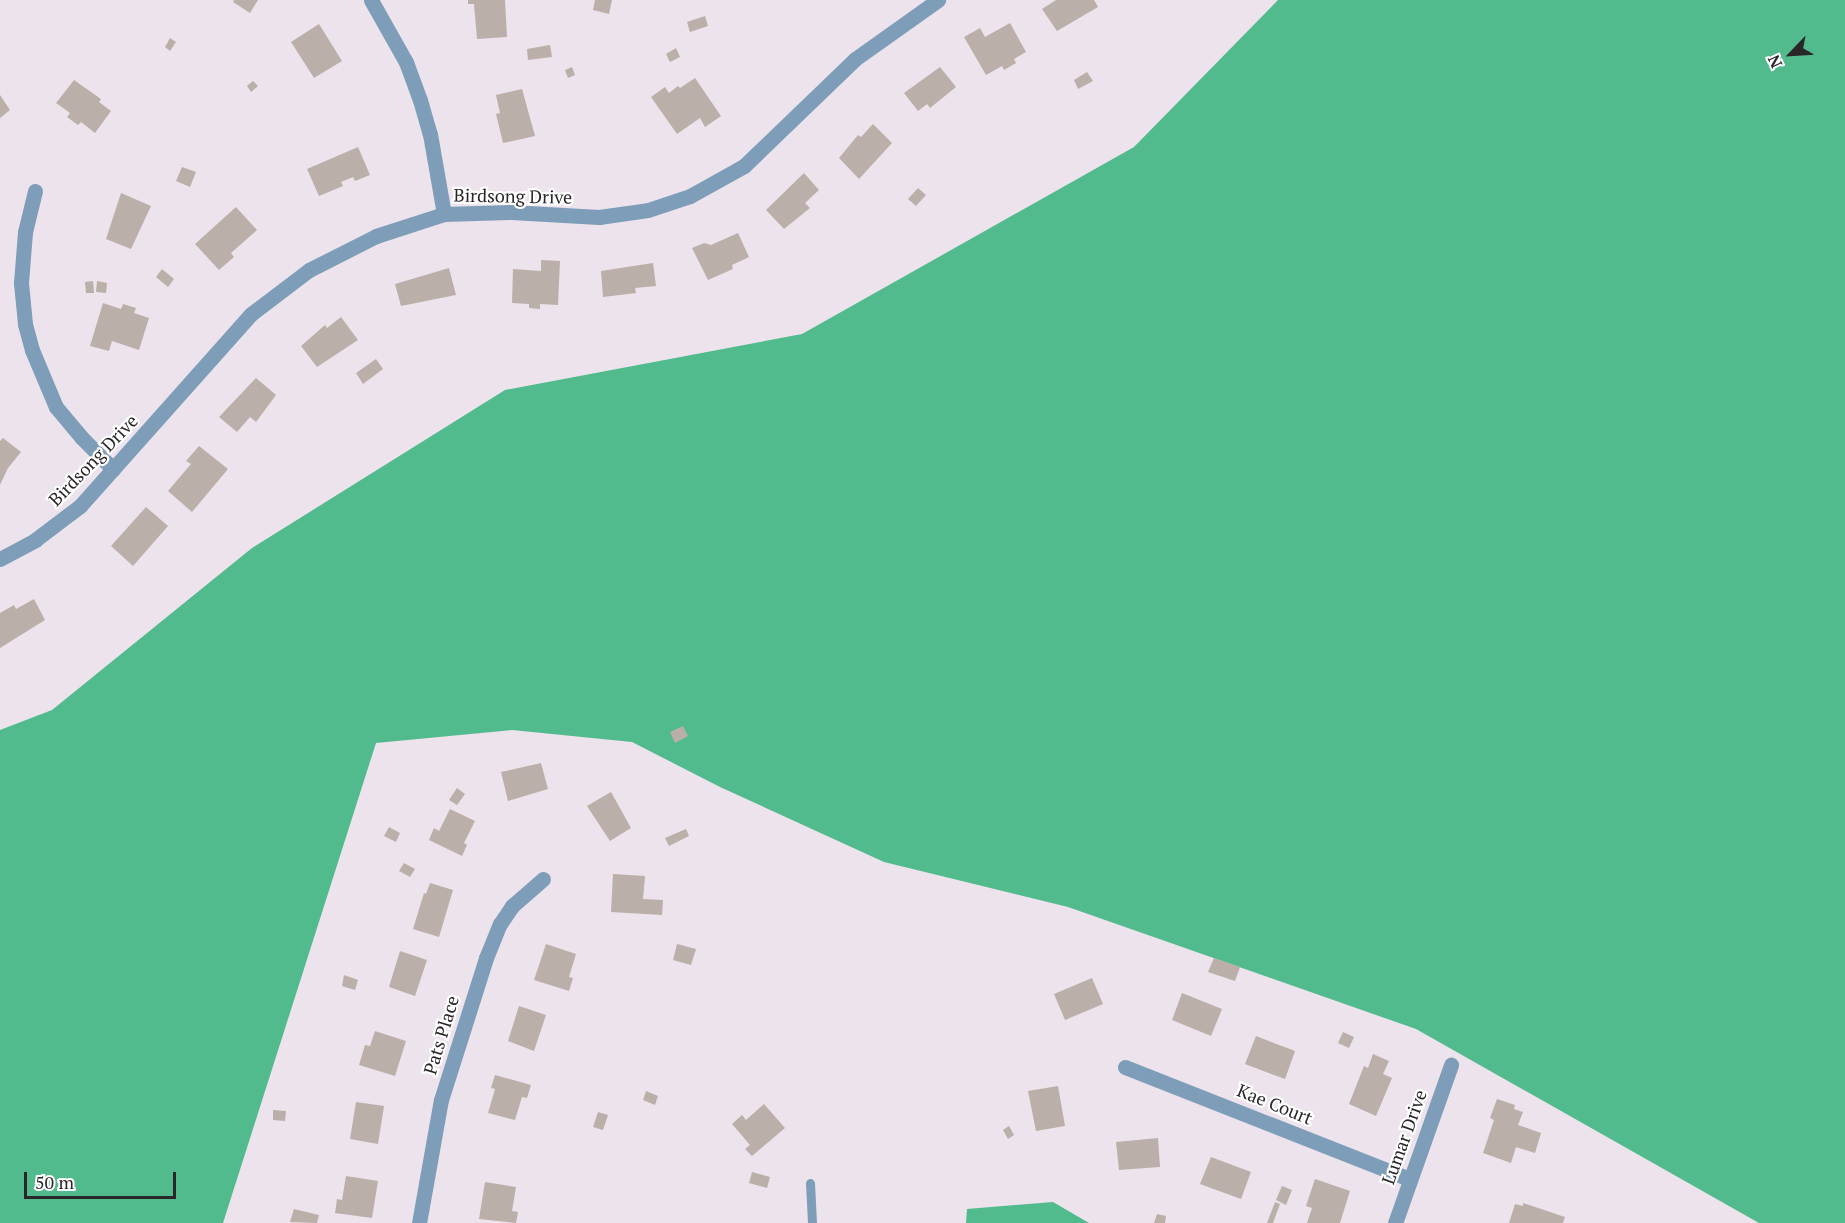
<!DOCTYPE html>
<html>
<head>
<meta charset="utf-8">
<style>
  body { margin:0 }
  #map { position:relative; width:1845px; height:1223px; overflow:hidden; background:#ece3ec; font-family:"PT Serif",serif }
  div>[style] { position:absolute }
  .forest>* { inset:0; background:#52bb8d }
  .building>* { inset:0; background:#bbafa9 }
  .service>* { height:9px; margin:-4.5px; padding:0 4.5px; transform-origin:4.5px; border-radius:4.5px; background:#7d9db9 }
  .minor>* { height:15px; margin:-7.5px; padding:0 7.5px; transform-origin:7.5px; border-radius:7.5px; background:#7d9db9 }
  span { translate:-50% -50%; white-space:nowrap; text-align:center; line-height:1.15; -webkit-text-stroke:4.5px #fff; paint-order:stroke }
  .street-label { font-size:18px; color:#292528 }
  .north { position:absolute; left:1761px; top:24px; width:60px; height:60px; -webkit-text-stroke:4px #fff; paint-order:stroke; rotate:245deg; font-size:16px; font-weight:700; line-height:24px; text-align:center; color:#292528 }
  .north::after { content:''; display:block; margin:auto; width:21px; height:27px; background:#292528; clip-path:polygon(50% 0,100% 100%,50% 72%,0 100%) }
  .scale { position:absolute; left:24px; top:1172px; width:152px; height:27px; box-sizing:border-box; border:3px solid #292528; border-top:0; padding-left:8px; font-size:18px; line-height:21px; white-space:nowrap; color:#292528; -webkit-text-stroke:4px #fff; paint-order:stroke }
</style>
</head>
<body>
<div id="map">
  <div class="forest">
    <i style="clip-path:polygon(1278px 0,1845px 0,1845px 1223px,1759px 1223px,1416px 1029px,1068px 907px,884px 862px,720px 787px,632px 742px,512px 730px,376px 743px,223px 1223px,0 1223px,0 730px,52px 710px,252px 548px,505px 390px,802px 334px,1134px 147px)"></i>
    <i style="clip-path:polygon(1053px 1202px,1089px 1223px,966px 1223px,967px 1209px)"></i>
  </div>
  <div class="building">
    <i style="clip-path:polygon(234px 0,258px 0,250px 13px,233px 2px)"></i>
    <i style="clip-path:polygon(468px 0,505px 0,507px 37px,477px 39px,474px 4px,468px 4px)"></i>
    <i style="clip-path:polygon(595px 0,612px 0,609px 14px,593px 10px)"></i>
    <i style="clip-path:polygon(1056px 0,1094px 0,1098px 7px,1057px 31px,1042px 9px)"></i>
    <i style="clip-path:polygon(705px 16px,708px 26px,690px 32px,687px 22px)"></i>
    <i style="clip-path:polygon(1010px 23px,1026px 52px,1014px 59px,1016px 63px,1004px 70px,1002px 66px,986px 75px,964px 37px,980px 28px,985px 37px)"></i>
    <i style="clip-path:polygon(319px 24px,342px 61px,314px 78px,291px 42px)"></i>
    <i style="clip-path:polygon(170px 38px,176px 42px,170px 51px,165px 47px)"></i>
    <i style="clip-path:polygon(550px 45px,552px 57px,528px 60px,527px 49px)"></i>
    <i style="clip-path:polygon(676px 48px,680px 57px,670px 62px,666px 54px)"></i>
    <i style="clip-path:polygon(572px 67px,575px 75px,568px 78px,565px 70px)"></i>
    <i style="clip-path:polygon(940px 67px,956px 87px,930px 108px,927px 104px,918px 111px,904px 93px)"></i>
    <i style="clip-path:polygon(1087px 72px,1093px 81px,1078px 89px,1074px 80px)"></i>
    <i style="clip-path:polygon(695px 78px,721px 116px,705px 127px,700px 118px,677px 134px,651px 97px,665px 87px,669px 93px,678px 86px,680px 88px)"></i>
    <i style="clip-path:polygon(74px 80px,101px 99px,99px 102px,111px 111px,95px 133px,81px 122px,78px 125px,67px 117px,70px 113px,56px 103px)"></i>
    <i style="clip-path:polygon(253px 81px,258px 86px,251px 92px,247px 86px)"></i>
    <i style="clip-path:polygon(522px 89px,535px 136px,503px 143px,496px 114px,500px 113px,496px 95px)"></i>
    <i style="clip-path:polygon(0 95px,10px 110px,0 118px)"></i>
    <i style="clip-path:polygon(873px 124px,892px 143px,859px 179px,839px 158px,858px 135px,861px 137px)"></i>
    <i style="clip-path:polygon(358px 147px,370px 175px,355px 181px,353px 177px,341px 182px,343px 186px,319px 196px,307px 169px)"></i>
    <i style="clip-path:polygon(182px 167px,196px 172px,190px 187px,176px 181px)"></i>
    <i style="clip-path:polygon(804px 173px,819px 190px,805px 203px,810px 208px,784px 229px,766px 210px)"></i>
    <i style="clip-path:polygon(918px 188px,926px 195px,916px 206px,908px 199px)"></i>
    <i style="clip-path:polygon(121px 193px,151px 206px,131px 249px,106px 239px)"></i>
    <i style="clip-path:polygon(236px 207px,257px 230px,231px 253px,234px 257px,219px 270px,195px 244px)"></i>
    <i style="clip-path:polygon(738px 233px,749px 257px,732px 265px,733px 269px,708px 280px,692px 248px,704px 243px,711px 245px)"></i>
    <i style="clip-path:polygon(541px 260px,560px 261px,558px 305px,540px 304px,540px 309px,529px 308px,529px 304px,512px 303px,513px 269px,541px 271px)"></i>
    <i style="clip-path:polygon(653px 263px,656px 286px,635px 288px,636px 293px,603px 297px,601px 271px)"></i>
    <i style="clip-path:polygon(449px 268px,456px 295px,401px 306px,395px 284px)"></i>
    <i style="clip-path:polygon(162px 269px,174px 279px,168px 287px,156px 277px)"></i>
    <i style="clip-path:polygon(93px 281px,94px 293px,86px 293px,85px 282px)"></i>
    <i style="clip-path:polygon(97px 281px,107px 283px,106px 293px,96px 292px)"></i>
    <i style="clip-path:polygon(103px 303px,121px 309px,123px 304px,136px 308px,134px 313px,149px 318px,139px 350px,112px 341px,109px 351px,90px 346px)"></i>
    <i style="clip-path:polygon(341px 317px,358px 340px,317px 367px,301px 346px,325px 325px,327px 328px)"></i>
    <i style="clip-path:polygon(376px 359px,383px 369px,363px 384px,356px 373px)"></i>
    <i style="clip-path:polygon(256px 378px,276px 395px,256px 422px,250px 417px,237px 432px,219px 417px)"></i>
    <i style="clip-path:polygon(3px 438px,21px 452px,8px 468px,0 485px,0 441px)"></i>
    <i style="clip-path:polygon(199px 446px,228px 469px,192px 512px,168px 491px,191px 464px,186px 461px)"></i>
    <i style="clip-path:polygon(146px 507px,168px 526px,133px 566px,111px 546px)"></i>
    <i style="clip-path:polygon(34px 599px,45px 620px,0 648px,0 613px,14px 605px,16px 609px)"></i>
    <i style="clip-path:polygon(683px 726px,688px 736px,675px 743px,670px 732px)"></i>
    <i style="clip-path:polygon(541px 763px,548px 789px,508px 801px,501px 772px)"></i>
    <i style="clip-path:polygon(457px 788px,465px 794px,457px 805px,449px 800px)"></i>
    <i style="clip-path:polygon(611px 792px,631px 828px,610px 841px,587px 806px)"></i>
    <i style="clip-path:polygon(450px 809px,475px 821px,464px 843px,467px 845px,462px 856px,429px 840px,434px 828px,439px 831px)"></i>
    <i style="clip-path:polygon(389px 827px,400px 833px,396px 842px,384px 836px)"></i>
    <i style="clip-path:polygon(686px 829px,689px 836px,669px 846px,665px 838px)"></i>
    <i style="clip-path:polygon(404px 863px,415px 869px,410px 877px,399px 871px)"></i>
    <i style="clip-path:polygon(613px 874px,645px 876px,643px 899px,663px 900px,662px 915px,611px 912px)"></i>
    <i style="clip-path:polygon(430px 883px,453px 890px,439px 937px,413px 929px,424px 893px,426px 894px)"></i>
    <i style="clip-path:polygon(546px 944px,576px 954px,569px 977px,573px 978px,569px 991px,534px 980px)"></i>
    <i style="clip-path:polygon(677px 944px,696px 949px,691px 965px,673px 960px)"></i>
    <i style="clip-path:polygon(400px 951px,427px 960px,415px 996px,389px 987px)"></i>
    <i style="clip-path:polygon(1214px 958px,1240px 967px,1235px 981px,1208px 972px)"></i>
    <i style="clip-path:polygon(344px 975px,358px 980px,355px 990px,342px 986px)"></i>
    <i style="clip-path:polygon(1092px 978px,1103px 1004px,1065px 1020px,1054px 994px)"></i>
    <i style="clip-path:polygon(1182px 993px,1222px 1009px,1211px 1036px,1172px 1020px)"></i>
    <i style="clip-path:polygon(519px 1006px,546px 1015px,534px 1051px,508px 1041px)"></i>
    <i style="clip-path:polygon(375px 1031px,406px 1041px,395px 1076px,359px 1065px,365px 1045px,370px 1046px)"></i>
    <i style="clip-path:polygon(1343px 1032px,1354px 1037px,1349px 1048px,1338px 1043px)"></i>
    <i style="clip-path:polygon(1256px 1036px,1295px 1051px,1285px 1079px,1245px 1064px)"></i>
    <i style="clip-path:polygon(1373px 1054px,1389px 1061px,1383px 1074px,1392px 1078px,1376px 1116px,1349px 1104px,1364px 1066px,1368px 1068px)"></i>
    <i style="clip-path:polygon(495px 1075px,531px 1085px,527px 1098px,522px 1097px,515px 1120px,488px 1113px,495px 1089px,491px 1088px)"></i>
    <i style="clip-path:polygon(1058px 1086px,1065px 1126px,1036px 1131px,1028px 1091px)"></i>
    <i style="clip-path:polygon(646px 1091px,658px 1096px,655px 1105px,643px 1100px)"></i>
    <i style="clip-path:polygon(1497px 1099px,1515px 1105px,1514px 1109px,1523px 1112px,1518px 1125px,1541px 1133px,1535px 1153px,1516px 1147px,1511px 1163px,1483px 1153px,1494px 1120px,1490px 1118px)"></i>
    <i style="clip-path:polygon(356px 1102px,384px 1106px,378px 1144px,350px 1139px)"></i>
    <i style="clip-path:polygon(764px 1104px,785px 1128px,752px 1156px,745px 1149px,750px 1145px,732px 1124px,742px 1115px,746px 1120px)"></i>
    <i style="clip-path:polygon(273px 1110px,286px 1111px,285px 1121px,273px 1120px)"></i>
    <i style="clip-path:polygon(598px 1112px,608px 1115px,603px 1130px,593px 1127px)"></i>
    <i style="clip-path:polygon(1009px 1126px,1014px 1135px,1008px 1139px,1003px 1130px)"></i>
    <i style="clip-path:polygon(1158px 1138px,1160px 1167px,1119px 1170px,1116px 1142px)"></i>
    <i style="clip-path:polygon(1211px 1157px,1251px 1172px,1241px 1199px,1200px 1184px)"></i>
    <i style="clip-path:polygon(752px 1172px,770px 1177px,767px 1188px,749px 1183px)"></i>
    <i style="clip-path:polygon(346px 1176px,378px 1181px,372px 1218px,335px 1213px,337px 1199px,342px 1200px)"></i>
    <i style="clip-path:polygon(1315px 1179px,1350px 1191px,1340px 1223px,1307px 1223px,1312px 1208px,1306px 1206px)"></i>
    <i style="clip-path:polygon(485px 1182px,516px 1187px,512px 1211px,518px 1212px,516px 1223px,479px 1219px)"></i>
    <i style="clip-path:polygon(1282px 1186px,1292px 1190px,1286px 1205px,1276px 1200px)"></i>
    <i style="clip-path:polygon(1275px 1202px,1280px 1204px,1273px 1223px,1267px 1223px)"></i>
    <i style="clip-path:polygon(1523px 1203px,1565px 1217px,1563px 1223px,1509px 1223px,1515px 1204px,1523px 1206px)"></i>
    <i style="clip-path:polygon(294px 1209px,319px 1215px,317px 1223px,290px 1222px)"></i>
    <i style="clip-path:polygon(1157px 1214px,1166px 1216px,1165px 1223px,1154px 1223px)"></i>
  </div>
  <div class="service">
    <i style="left:810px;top:1183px;width:40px;rotate:87.1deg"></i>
  </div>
  <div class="minor">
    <i style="left:371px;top:0;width:71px;rotate:60.6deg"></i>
    <i style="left:406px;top:62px;width:40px;rotate:69.8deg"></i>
    <i style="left:420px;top:100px;width:35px;rotate:74deg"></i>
    <i style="left:430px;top:134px;width:81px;rotate:80.1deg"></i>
    <i style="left:35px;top:191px;width:42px;rotate:103.7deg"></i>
    <i style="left:25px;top:232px;width:51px;rotate:94.5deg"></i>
    <i style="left:21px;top:283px;width:41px;rotate:84.4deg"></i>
    <i style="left:25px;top:324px;width:27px;rotate:75deg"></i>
    <i style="left:32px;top:350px;width:62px;rotate:67.2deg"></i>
    <i style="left:56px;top:407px;width:40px;rotate:50deg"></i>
    <i style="left:82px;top:438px;width:44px;rotate:45deg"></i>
    <i style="left:0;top:559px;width:40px;rotate:-28deg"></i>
    <i style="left:35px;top:540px;width:56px;rotate:-37.1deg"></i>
    <i style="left:80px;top:506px;width:257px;rotate:-48.3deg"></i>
    <i style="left:251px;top:314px;width:73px;rotate:-37.2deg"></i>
    <i style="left:309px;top:270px;width:75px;rotate:-26.9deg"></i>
    <i style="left:376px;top:236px;width:71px;rotate:-17.9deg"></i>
    <i style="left:444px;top:214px;width:67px;rotate:-1.7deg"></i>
    <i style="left:511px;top:212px;width:88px;rotate:3.3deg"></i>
    <i style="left:599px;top:217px;width:49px;rotate:-8.1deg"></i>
    <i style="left:648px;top:210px;width:44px;rotate:-18.4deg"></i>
    <i style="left:690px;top:196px;width:62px;rotate:-29.1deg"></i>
    <i style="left:744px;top:166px;width:154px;rotate:-43.9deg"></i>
    <i style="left:855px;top:59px;width:102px;rotate:-35.4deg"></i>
    <i style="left:1125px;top:1067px;width:305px;rotate:21.5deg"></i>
    <i style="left:419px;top:1223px;width:125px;rotate:-79.9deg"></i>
    <i style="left:441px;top:1100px;width:149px;rotate:-72.4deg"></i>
    <i style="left:486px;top:958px;width:37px;rotate:-68deg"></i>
    <i style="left:500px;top:924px;width:22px;rotate:-56deg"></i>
    <i style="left:512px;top:906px;width:41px;rotate:-41.1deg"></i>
    <i style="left:1395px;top:1223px;width:168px;rotate:-70.5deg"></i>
  </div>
  <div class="street-label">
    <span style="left:513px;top:196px;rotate:1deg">Birdsong Drive</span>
    <span style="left:93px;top:460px;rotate:-46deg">Birdsong Drive</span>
    <span style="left:441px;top:1035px;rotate:-73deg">Pats Place</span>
    <span style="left:1275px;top:1104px;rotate:22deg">Kae Court</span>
    <span style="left:1404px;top:1137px;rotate:-70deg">Lumar Drive</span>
  </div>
  <div class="north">N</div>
  <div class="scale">50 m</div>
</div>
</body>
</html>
